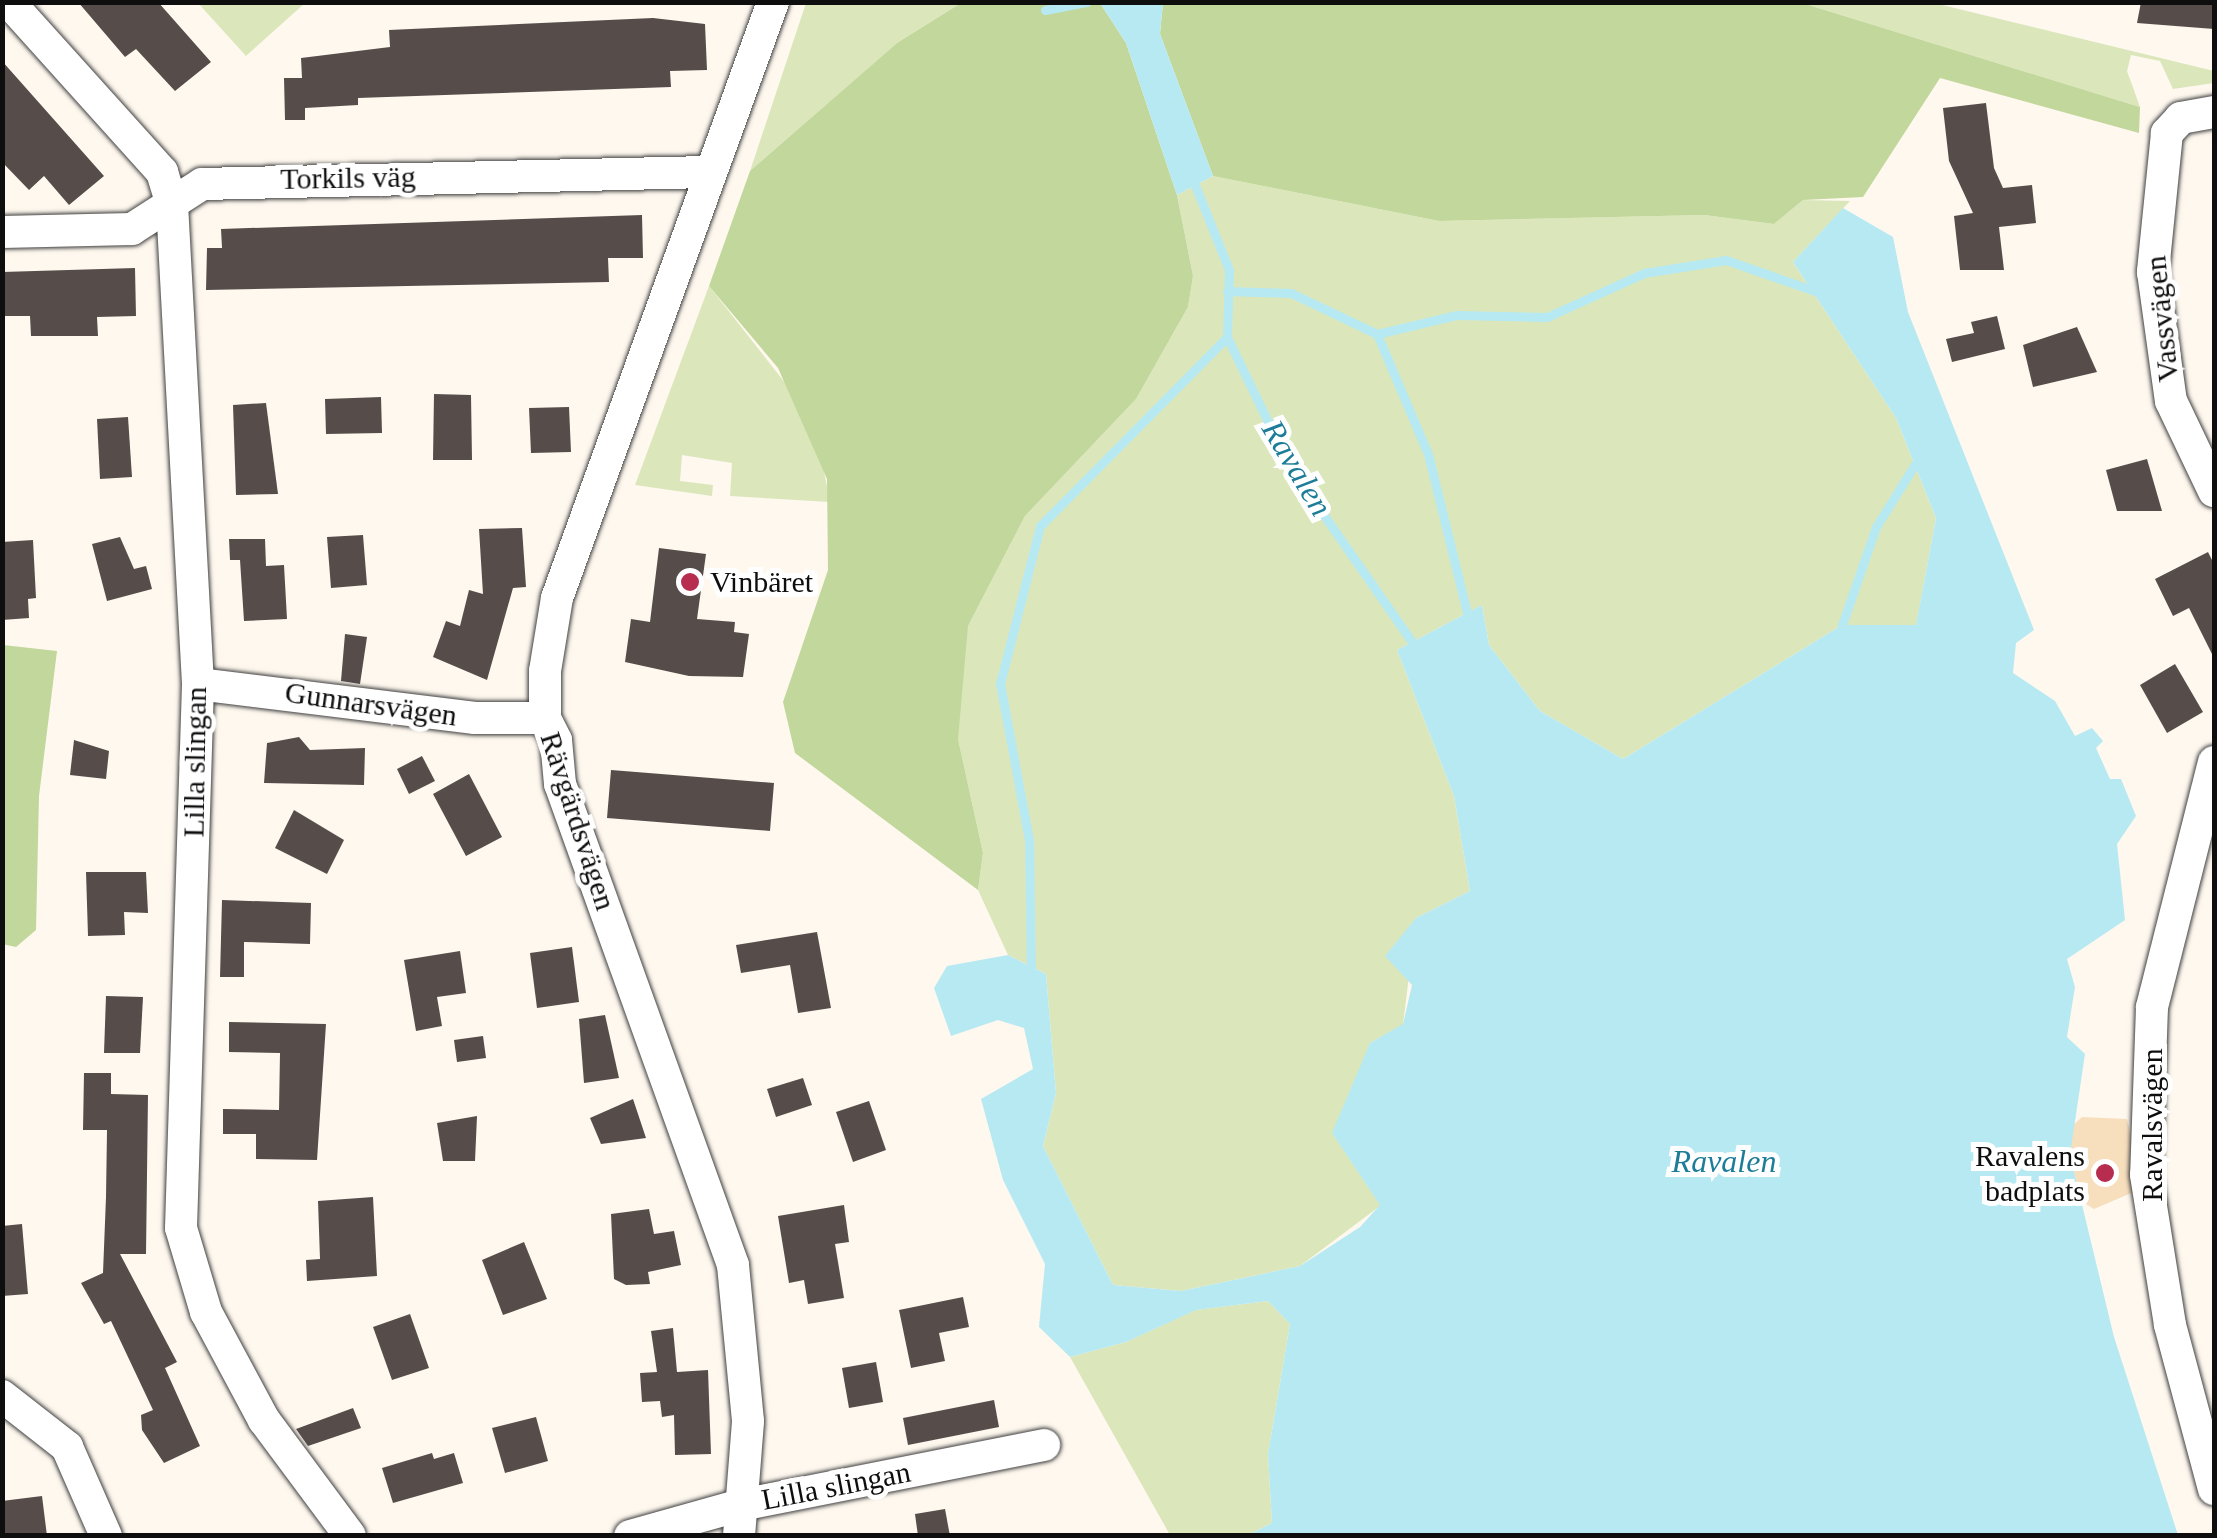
<!DOCTYPE html>
<html>
<head>
<meta charset="utf-8">
<style>
  body { margin:0 }
  #map { position:relative; width:2217px; height:1538px; overflow:hidden; background:#fef8ef; font-family:"Times New Roman",serif }
  div>[style] { position:absolute }
  .green>* { inset:0; background:#dbe7bb }
  .forest>* { inset:0; background:#c2d79b }
  .sand>* { inset:0; background:#f7dfbe }
  .water>* { inset:0; background:#b7e9f3 }
  .stream>* { height:9px; margin:-4.5px; padding:0 4.5px; transform-origin:4.5px; border-radius:4.5px; background:#b7e9f3 }
  .building>* { inset:0; background:#564d4b }
  .roads { filter:drop-shadow(0 0 2px #414141) drop-shadow(0 0 2px #414141) }
  .street>* { height:32px; margin:-16px; padding:0 16px; transform-origin:16px; border-radius:16px; background:#fff }
  .dots>* { width:28px; height:28px; translate:-50% -50%; box-sizing:border-box; border:5px solid #fff; border-radius:50% }
  span { translate:-50% -50%; white-space:nowrap; text-align:center; line-height:1.15; -webkit-text-stroke:10px #fff; paint-order:stroke }
  .street-label { font-size:30px; color:#0e0e0e }
  .poi-label { font-size:30px; color:#0e0e0e }
  .left { translate:0 -50%; text-align:left }
  .right { translate:-100% -50%; text-align:right }
  .water-label { font-size:32px; color:#1d7d99; font-style:italic }
  .frame { position:absolute; inset:0; border:5px solid #0e0e0e; pointer-events:none }
</style>
</head>
<body>
<div id="map">
  <div class="green">
    <i style="clip-path:polygon(198px 3px,305px 3px,246px 56px)"></i>
    <i style="clip-path:polygon(806px 3px,961px 3px,897px 43px,750px 171px)"></i>
    <i style="clip-path:polygon(1802px 3px,1934px 3px,2214px 71px,2214px 83px,2173px 89px,2160px 61px,2131px 55px,2127px 71px,2140px 107px)"></i>
    <i style="clip-path:polygon(1213px 176px,1439px 221px,1704px 215px,1774px 224px,1803px 200px,1850px 201px,1793px 262px,1896px 418px,1936px 518px,1916px 626px,1842px 625px,1623px 759px,1540px 711px,1489px 645px,1482px 605px,1397px 650px,1454px 796px,1470px 891px,1416px 918px,1403px 1025px,1370px 1043px,1380px 1206px,1300px 1266px,1181px 1291px,1113px 1285px,1043px 1146px,1056px 1093px,1046px 974px,1008px 955px,978px 890px,983px 853px,958px 739px,958px 682px,968px 626px,1025px 516px,1136px 399px,1188px 307px,1193px 276px,1177px 195px)"></i>
    <i style="clip-path:polygon(709px 286px,793px 393px,819px 446px,830px 502px,730px 496px,732px 463px,682px 455px,680px 481px,713px 485px,712px 496px,635px 485px)"></i>
    <i style="clip-path:polygon(1268px 1301px,1290px 1324px,1268px 1454px,1272px 1523px,1248px 1535px,1170px 1535px,1070px 1357px,1126px 1342px,1195px 1310px)"></i>
  </div>
  <div class="forest">
    <i style="clip-path:polygon(1163px 2px,1802px 3px,2140px 107px,2139px 133px,1940px 78px,1863px 197px,1803px 200px,1774px 224px,1704px 215px,1439px 221px,1213px 176px,1160px 34px)"></i>
    <i style="clip-path:polygon(961px 3px,1100px 3px,1126px 43px,1177px 195px,1193px 276px,1188px 307px,1136px 399px,1025px 516px,968px 626px,958px 739px,983px 853px,978px 890px,795px 753px,783px 702px,828px 570px,827px 479px,778px 368px,709px 286px,750px 171px,897px 43px)"></i>
    <i style="clip-path:polygon(3px 645px,57px 651px,39px 796px,36px 930px,16px 947px,2px 944px)"></i>
  </div>
  <div class="sand">
    <i style="clip-path:polygon(2082px 1117px,2127px 1119px,2135px 1154px,2136px 1191px,2094px 1209px,2081px 1201px,2070px 1155px,2070px 1128px)"></i>
  </div>
  <div class="water">
    <i style="clip-path:polygon(1100px 3px,1163px 3px,1160px 34px,1213px 176px,1177px 195px,1126px 43px)"></i>
    <i style="clip-path:polygon(1843px 208px,1893px 237px,1908px 312px,2034px 630px,2016px 643px,2013px 673px,2055px 701px,2075px 736px,2092px 728px,2103px 741px,2096px 748px,2110px 779px,2121px 779px,2136px 816px,2117px 844px,2125px 920px,2067px 959px,2075px 987px,2067px 1037px,2085px 1054px,2070px 1155px,2114px 1337px,2178px 1535px,1248px 1535px,1272px 1523px,1268px 1454px,1290px 1324px,1268px 1301px,1196px 1310px,1126px 1342px,1070px 1357px,1039px 1327px,1045px 1264px,1003px 1180px,981px 1099px,1033px 1069px,1024px 1028px,998px 1020px,951px 1036px,934px 988px,947px 966px,1008px 955px,1046px 974px,1056px 1093px,1043px 1146px,1113px 1285px,1181px 1291px,1300px 1266px,1360px 1227px,1380px 1205px,1332px 1133px,1370px 1043px,1403px 1024px,1412px 985px,1385px 956px,1416px 918px,1470px 891px,1454px 796px,1397px 650px,1482px 605px,1489px 645px,1540px 711px,1623px 759px,1842px 625px,1916px 625px,1936px 518px,1896px 418px,1793px 262px)"></i>
  </div>
  <div class="stream">
    <i style="left:1045px;top:10px;width:43px;rotate:-10.8deg"></i>
    <i style="left:1227px;top:291px;width:64px;rotate:1.8deg"></i>
    <i style="left:1291px;top:293px;width:95px;rotate:25.5deg"></i>
    <i style="left:1377px;top:334px;width:82px;rotate:-13.4deg"></i>
    <i style="left:1457px;top:315px;width:90px;rotate:1.3deg"></i>
    <i style="left:1547px;top:317px;width:107px;rotate:-24.4deg"></i>
    <i style="left:1644px;top:273px;width:83px;rotate:-9deg"></i>
    <i style="left:1726px;top:260px;width:101px;rotate:19.2deg"></i>
    <i style="left:1377px;top:334px;width:130px;rotate:67deg"></i>
    <i style="left:1428px;top:454px;width:164px;rotate:76.2deg"></i>
    <i style="left:1227px;top:337px;width:142px;rotate:64.2deg"></i>
    <i style="left:1289px;top:465px;width:216px;rotate:55.2deg"></i>
    <i style="left:1842px;top:625px;width:104px;rotate:-70.9deg"></i>
    <i style="left:1876px;top:527px;width:84px;rotate:-58.2deg"></i>
    <i style="left:1031px;top:975px;width:135px;rotate:-90.8deg"></i>
    <i style="left:1029px;top:840px;width:159px;rotate:-100.5deg"></i>
    <i style="left:1000px;top:684px;width:163px;rotate:-75.8deg"></i>
    <i style="left:1040px;top:526px;width:266px;rotate:-45.3deg"></i>
    <i style="left:1227px;top:337px;width:67px;rotate:-88.3deg"></i>
    <i style="left:1229px;top:270px;width:92px;rotate:-111.8deg"></i>
  </div>
  <div class="building">
    <i style="clip-path:polygon(78px 2px,158px 2px,211px 62px,175px 91px,136px 49px,125px 57px)"></i>
    <i style="clip-path:polygon(2141px 2px,2214px 2px,2214px 29px,2137px 23px)"></i>
    <i style="clip-path:polygon(653px 18px,705px 24px,707px 70px,670px 71px,671px 87px,358px 98px,358px 105px,305px 108px,305px 120px,285px 120px,284px 78px,302px 78px,301px 58px,390px 47px,389px 30px)"></i>
    <i style="clip-path:polygon(2px 61px,104px 176px,69px 205px,44px 176px,29px 190px,2px 162px)"></i>
    <i style="clip-path:polygon(1986px 103px,1994px 168px,2003px 188px,2032px 185px,2036px 223px,1999px 227px,2004px 270px,1960px 270px,1954px 216px,1973px 213px,1949px 161px,1943px 108px)"></i>
    <i style="clip-path:polygon(642px 215px,643px 258px,608px 258px,609px 282px,206px 290px,207px 248px,222px 248px,221px 229px)"></i>
    <i style="clip-path:polygon(135px 268px,136px 316px,97px 317px,98px 336px,31px 336px,30px 316px,2px 316px,2px 272px)"></i>
    <i style="clip-path:polygon(1997px 316px,2005px 349px,1952px 362px,1946px 339px,1974px 333px,1971px 322px)"></i>
    <i style="clip-path:polygon(2077px 327px,2097px 372px,2033px 387px,2023px 345px)"></i>
    <i style="clip-path:polygon(434px 394px,471px 395px,472px 460px,433px 460px)"></i>
    <i style="clip-path:polygon(381px 397px,382px 433px,326px 434px,325px 399px)"></i>
    <i style="clip-path:polygon(266px 403px,278px 494px,236px 495px,233px 405px)"></i>
    <i style="clip-path:polygon(569px 407px,571px 452px,531px 453px,529px 408px)"></i>
    <i style="clip-path:polygon(128px 417px,132px 477px,100px 479px,97px 419px)"></i>
    <i style="clip-path:polygon(2147px 459px,2162px 511px,2117px 511px,2106px 470px)"></i>
    <i style="clip-path:polygon(522px 528px,526px 587px,513px 588px,487px 680px,433px 657px,446px 621px,460px 626px,469px 590px,483px 594px,479px 529px)"></i>
    <i style="clip-path:polygon(363px 535px,367px 585px,331px 588px,327px 537px)"></i>
    <i style="clip-path:polygon(120px 537px,134px 569px,146px 566px,152px 589px,107px 601px,92px 544px)"></i>
    <i style="clip-path:polygon(229px 539px,265px 539px,266px 566px,284px 565px,287px 619px,244px 621px,240px 560px,230px 560px)"></i>
    <i style="clip-path:polygon(33px 540px,36px 598px,28px 599px,29px 618px,2px 620px,2px 542px)"></i>
    <i style="clip-path:polygon(659px 548px,706px 554px,697px 619px,735px 622px,734px 632px,749px 634px,743px 677px,689px 676px,625px 662px,631px 619px,650px 622px)"></i>
    <i style="clip-path:polygon(2208px 552px,2214px 564px,2214px 658px,2189px 608px,2173px 616px,2155px 579px)"></i>
    <i style="clip-path:polygon(345px 634px,367px 637px,360px 684px,341px 681px)"></i>
    <i style="clip-path:polygon(2175px 664px,2203px 712px,2167px 733px,2140px 685px)"></i>
    <i style="clip-path:polygon(299px 737px,310px 750px,365px 748px,364px 785px,264px 783px,267px 743px)"></i>
    <i style="clip-path:polygon(74px 740px,109px 751px,106px 779px,70px 775px)"></i>
    <i style="clip-path:polygon(422px 756px,435px 781px,409px 794px,397px 769px)"></i>
    <i style="clip-path:polygon(611px 770px,774px 783px,770px 831px,607px 818px)"></i>
    <i style="clip-path:polygon(469px 774px,502px 837px,466px 856px,433px 794px)"></i>
    <i style="clip-path:polygon(294px 810px,344px 840px,327px 874px,275px 848px)"></i>
    <i style="clip-path:polygon(86px 872px,146px 872px,148px 913px,124px 912px,125px 935px,88px 936px)"></i>
    <i style="clip-path:polygon(222px 900px,311px 903px,310px 944px,244px 942px,244px 977px,220px 977px)"></i>
    <i style="clip-path:polygon(817px 932px,831px 1008px,798px 1013px,790px 965px,741px 973px,736px 945px)"></i>
    <i style="clip-path:polygon(572px 947px,579px 1002px,537px 1008px,530px 953px)"></i>
    <i style="clip-path:polygon(460px 951px,466px 993px,437px 997px,442px 1026px,416px 1031px,404px 960px)"></i>
    <i style="clip-path:polygon(106px 996px,143px 997px,140px 1053px,104px 1053px)"></i>
    <i style="clip-path:polygon(605px 1015px,619px 1078px,584px 1083px,579px 1019px)"></i>
    <i style="clip-path:polygon(229px 1022px,326px 1024px,317px 1160px,256px 1159px,256px 1134px,223px 1134px,223px 1109px,279px 1110px,280px 1053px,229px 1052px)"></i>
    <i style="clip-path:polygon(483px 1036px,486px 1058px,457px 1062px,454px 1040px)"></i>
    <i style="clip-path:polygon(84px 1073px,111px 1073px,111px 1094px,148px 1095px,146px 1254px,120px 1254px,177px 1362px,165px 1368px,200px 1446px,164px 1463px,142px 1430px,141px 1415px,153px 1410px,111px 1321px,104px 1324px,81px 1283px,103px 1273px,106px 1197px,107px 1130px,83px 1130px)"></i>
    <i style="clip-path:polygon(803px 1078px,812px 1105px,776px 1117px,767px 1089px)"></i>
    <i style="clip-path:polygon(633px 1099px,646px 1138px,601px 1144px,590px 1118px)"></i>
    <i style="clip-path:polygon(869px 1101px,886px 1150px,853px 1162px,836px 1112px)"></i>
    <i style="clip-path:polygon(477px 1116px,475px 1161px,443px 1161px,437px 1123px)"></i>
    <i style="clip-path:polygon(373px 1197px,377px 1276px,307px 1281px,306px 1260px,320px 1259px,318px 1201px)"></i>
    <i style="clip-path:polygon(844px 1205px,849px 1242px,835px 1244px,844px 1298px,808px 1304px,804px 1280px,789px 1283px,778px 1216px)"></i>
    <i style="clip-path:polygon(649px 1209px,654px 1234px,674px 1231px,681px 1265px,648px 1272px,650px 1284px,626px 1285px,614px 1279px,611px 1214px)"></i>
    <i style="clip-path:polygon(22px 1224px,28px 1294px,2px 1296px,2px 1226px)"></i>
    <i style="clip-path:polygon(524px 1242px,547px 1299px,503px 1315px,482px 1260px)"></i>
    <i style="clip-path:polygon(963px 1297px,969px 1327px,939px 1333px,945px 1361px,911px 1368px,899px 1310px)"></i>
    <i style="clip-path:polygon(410px 1314px,429px 1368px,392px 1380px,373px 1327px)"></i>
    <i style="clip-path:polygon(673px 1328px,677px 1372px,708px 1370px,711px 1454px,675px 1455px,674px 1415px,662px 1417px,660px 1401px,642px 1402px,640px 1373px,657px 1372px,651px 1331px)"></i>
    <i style="clip-path:polygon(876px 1362px,883px 1402px,849px 1408px,842px 1368px)"></i>
    <i style="clip-path:polygon(994px 1400px,999px 1427px,908px 1445px,903px 1418px)"></i>
    <i style="clip-path:polygon(353px 1408px,361px 1428px,308px 1446px,296px 1429px)"></i>
    <i style="clip-path:polygon(536px 1417px,548px 1461px,505px 1473px,492px 1428px)"></i>
    <i style="clip-path:polygon(432px 1453px,434px 1459px,454px 1453px,463px 1483px,393px 1503px,382px 1468px)"></i>
    <i style="clip-path:polygon(42px 1496px,47px 1536px,4px 1536px,2px 1501px)"></i>
    <i style="clip-path:polygon(945px 1509px,950px 1536px,918px 1536px,915px 1514px)"></i>
  </div>
  <div class="roads">
    <div class="street">
      <i style="left:9px;top:2px;width:229px;rotate:48deg"></i>
      <i style="left:162px;top:172px;width:34px;rotate:73deg"></i>
      <i style="left:172px;top:204px;width:481px;rotate:86.9deg"></i>
      <i style="left:198px;top:684px;width:544px;rotate:91.79deg"></i>
      <i style="left:181px;top:1228px;width:88px;rotate:73.4deg"></i>
      <i style="left:206px;top:1312px;width:123px;rotate:61.8deg"></i>
      <i style="left:264px;top:1420px;width:144px;rotate:53.4deg"></i>
      <i style="left:2214px;top:112px;width:34px;rotate:170deg"></i>
      <i style="left:2181px;top:118px;width:21px;rotate:133deg"></i>
      <i style="left:2167px;top:133px;width:140px;rotate:95.8deg"></i>
      <i style="left:2153px;top:272px;width:130px;rotate:82.1deg"></i>
      <i style="left:2171px;top:401px;width:100px;rotate:64.5deg"></i>
      <i style="left:2px;top:232px;width:130px;rotate:-1.3deg"></i>
      <i style="left:132px;top:229px;width:83px;rotate:-32.7deg"></i>
      <i style="left:202px;top:184px;width:505px;rotate:-1.36deg"></i>
      <i style="left:198px;top:684px;width:279px;rotate:7deg"></i>
      <i style="left:475px;top:718px;width:70px"></i>
      <i style="left:2214px;top:762px;width:253px;rotate:104.2deg"></i>
      <i style="left:2152px;top:1007px;width:168px;rotate:92deg"></i>
      <i style="left:2146px;top:1175px;width:152px;rotate:80.9deg"></i>
      <i style="left:2170px;top:1325px;width:170px;rotate:75deg"></i>
      <i style="left:2px;top:1396px;width:83px;rotate:38.1deg"></i>
      <i style="left:67px;top:1447px;width:97px;rotate:66.3deg"></i>
      <i style="left:630px;top:1536px;width:115px;rotate:-15.6deg"></i>
      <i style="left:741px;top:1505px;width:309px;rotate:-11.2deg"></i>
      <i style="left:739px;top:1536px;width:115px;rotate:-85.5deg"></i>
      <i style="left:748px;top:1421px;width:157px;rotate:-95.5deg"></i>
      <i style="left:733px;top:1265px;width:511px;rotate:-109.78deg"></i>
      <i style="left:560px;top:784px;width:44px;rotate:-95.2deg"></i>
      <i style="left:556px;top:740px;width:25px;rotate:-117deg"></i>
      <i style="left:545px;top:718px;width:47px;rotate:-90deg"></i>
      <i style="left:545px;top:671px;width:74px;rotate:-80.7deg"></i>
      <i style="left:557px;top:598px;width:634px;rotate:-70.08deg"></i>
    </div>
  </div>
  <div class="dots">
    <i style="left:690px;top:582px;background:#b72d50"></i>
    <i style="left:2105px;top:1173px;background:#b72d50"></i>
  </div>
  <div class="street-label">
    <span style="left:348px;top:178px;rotate:-1deg">Torkils väg</span>
    <span style="left:2162px;top:319px;rotate:-96deg">Vassvägen</span>
    <span style="left:371px;top:704px;rotate:8deg">Gunnarsvägen</span>
    <span style="left:195px;top:762px;rotate:-89deg">Lilla slingan</span>
    <span style="left:578px;top:821px;rotate:72deg">Rävgärdsvägen</span>
    <span style="left:2152px;top:1125px;rotate:-90deg">Ravalsvägen</span>
    <span style="left:836px;top:1486px;rotate:-11deg">Lilla slingan</span>
  </div>
  <div class="poi-label">
    <span class="left" style="left:710px;top:582px">Vinbäret</span>
    <span class="right" style="left:2085px;top:1173px">Ravalens<br>badplats</span>
  </div>
  <div class="water-label">
    <span style="left:1297px;top:468px;rotate:59deg">Ravalen</span>
    <span style="left:1724px;top:1161px">Ravalen</span>
  </div>
  <div class="frame"></div>
</div>
</body>
</html>
